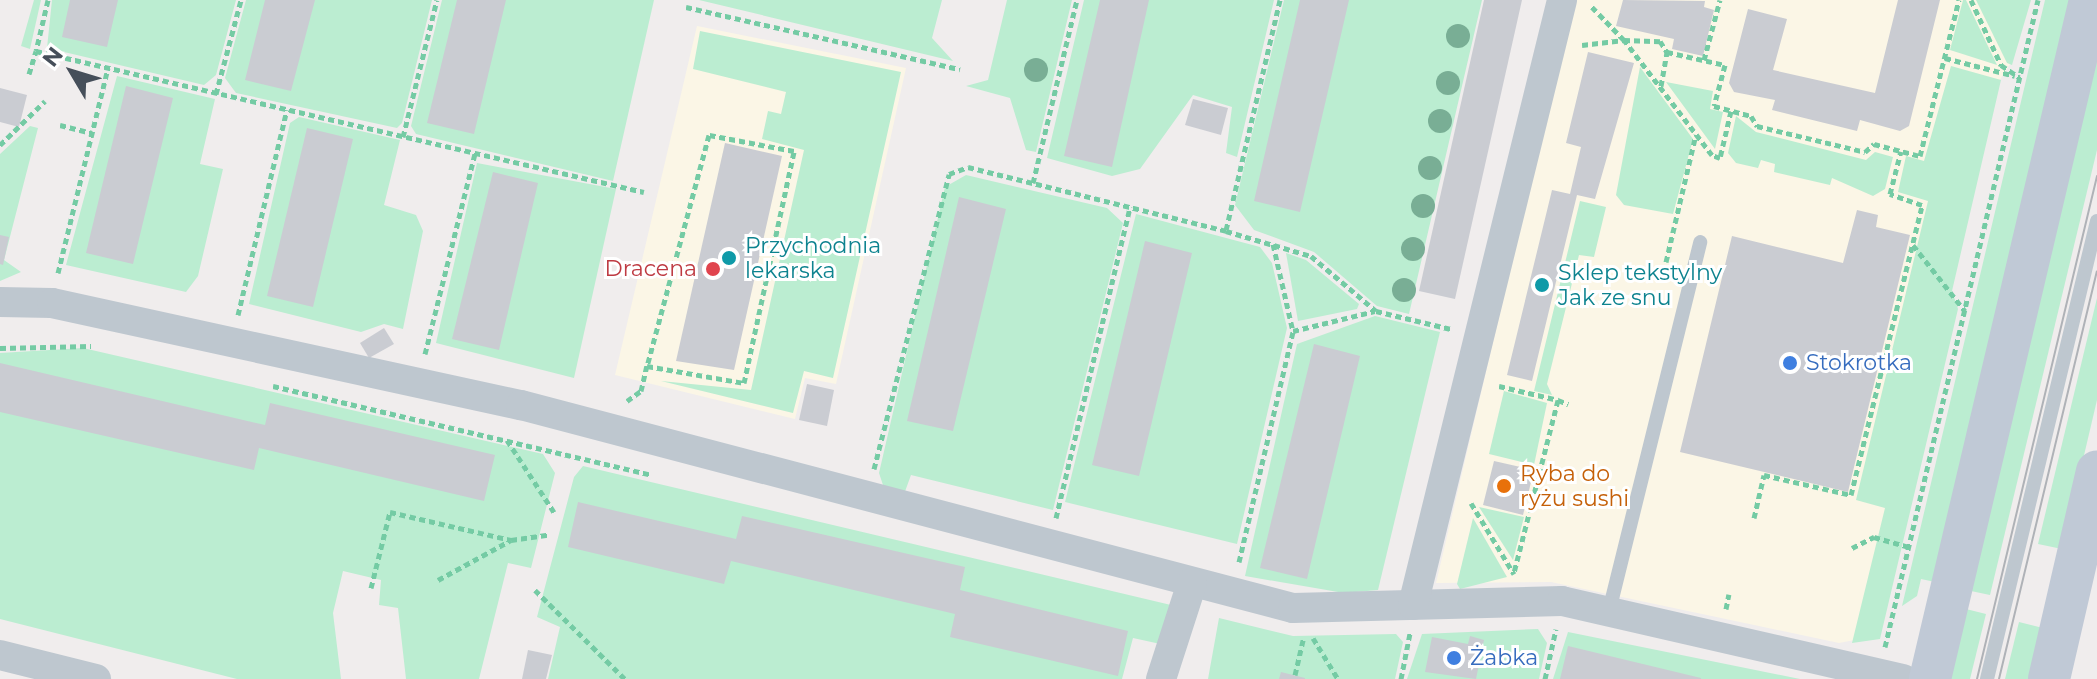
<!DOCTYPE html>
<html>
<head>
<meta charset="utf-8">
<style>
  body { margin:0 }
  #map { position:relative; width:2097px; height:679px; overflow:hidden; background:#f0eded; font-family:Montserrat,sans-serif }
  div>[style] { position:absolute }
  .commercial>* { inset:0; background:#fbf6e6 }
  .green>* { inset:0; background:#bbedd1 }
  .building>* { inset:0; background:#caccd2 }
  .path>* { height:5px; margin-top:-2.5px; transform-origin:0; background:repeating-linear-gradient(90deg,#74cba4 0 6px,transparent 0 10px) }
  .lane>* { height:14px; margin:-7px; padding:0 7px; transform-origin:7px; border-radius:7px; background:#bec7cf }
  .street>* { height:30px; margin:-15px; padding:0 15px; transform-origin:15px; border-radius:15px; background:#bec7cf }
  .secondary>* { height:42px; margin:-21px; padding:0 21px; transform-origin:21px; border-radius:21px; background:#c0c9d6 }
  .tram>* { height:2px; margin:-1px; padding:0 1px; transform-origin:1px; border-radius:1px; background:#afb2b7 }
  .trees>* { width:24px; height:24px; margin:-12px; border-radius:50%; background:#79ae95 }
  .dots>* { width:22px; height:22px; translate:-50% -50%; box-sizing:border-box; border:4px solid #fff; border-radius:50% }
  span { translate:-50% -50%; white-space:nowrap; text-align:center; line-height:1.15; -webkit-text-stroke:6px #fff; paint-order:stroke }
  .culture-label { font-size:22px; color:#0d838f }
  .left { translate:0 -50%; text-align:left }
  .health-label { font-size:22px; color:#be3a42 }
  .right { translate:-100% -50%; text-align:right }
  .shop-label { font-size:22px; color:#366cbe }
  .food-label { font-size:22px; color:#c56008 }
  .north { position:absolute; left:32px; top:32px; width:80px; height:80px; -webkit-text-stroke:6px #fff; paint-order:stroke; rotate:308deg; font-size:22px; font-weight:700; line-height:32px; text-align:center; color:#464f5a }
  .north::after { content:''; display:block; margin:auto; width:28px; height:36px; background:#464f5a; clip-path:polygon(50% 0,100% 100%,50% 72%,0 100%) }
</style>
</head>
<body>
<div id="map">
  <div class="commercial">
    <i style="clip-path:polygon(1574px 0,2026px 0,2012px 61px,1997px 84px,1875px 636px,1839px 643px,1551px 582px,1436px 583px)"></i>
    <i style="clip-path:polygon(697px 26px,906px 68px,836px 384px,805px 378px,795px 419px,615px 375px)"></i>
  </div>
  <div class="green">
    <i style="clip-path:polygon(34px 0,41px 0,30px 49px,21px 46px)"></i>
    <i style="clip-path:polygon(52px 0,236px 0,216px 75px,204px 85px,47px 48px)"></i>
    <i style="clip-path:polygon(246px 0,432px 0,402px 123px,397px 128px,236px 93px,225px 78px)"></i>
    <i style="clip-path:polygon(442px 0,654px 0,613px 181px,416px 134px,411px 126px)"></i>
    <i style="clip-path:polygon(699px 0,942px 0,932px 38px,953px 61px)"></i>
    <i style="clip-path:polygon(1007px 0,1072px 0,1036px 152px,1026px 150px,1010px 98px,966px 86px,988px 80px)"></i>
    <i style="clip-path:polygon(1084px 0,1274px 0,1237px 157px,1226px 153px,1232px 107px,1193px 95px,1140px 169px,1112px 176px,1047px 158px)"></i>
    <i style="clip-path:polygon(1284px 0,1482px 0,1409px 314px,1377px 306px,1314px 252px,1254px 230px,1235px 205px)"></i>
    <i style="clip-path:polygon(1963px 0,1966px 0,1997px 65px,1950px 50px)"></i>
    <i style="clip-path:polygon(1976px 0,2031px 0,2012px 65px,2007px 63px)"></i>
    <i style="clip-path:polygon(2045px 0,2073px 0,1935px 582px,1921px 579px,1917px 596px,1902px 606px)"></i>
    <i style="clip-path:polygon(700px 31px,901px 72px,833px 378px,804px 371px,793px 413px,661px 381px,751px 390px,804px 150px,762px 139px,768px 111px,781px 114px,786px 92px,693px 69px)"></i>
    <i style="clip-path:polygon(2097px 59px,2097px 150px,1990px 595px,1971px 591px)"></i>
    <i style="clip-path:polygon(1951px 66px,2001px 80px,1952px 291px,1958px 309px,1880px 639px,1852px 643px,1885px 508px,1856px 500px,1928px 201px,1898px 192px,1906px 156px,1924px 161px)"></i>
    <i style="clip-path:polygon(1640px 67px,1693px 139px,1673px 214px,1624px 205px,1616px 195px)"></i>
    <i style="clip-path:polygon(117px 76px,215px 99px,200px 164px,223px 169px,198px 276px,186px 292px,66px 265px)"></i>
    <i style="clip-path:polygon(1666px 82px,1713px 91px,1710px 109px,1723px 112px,1715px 149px)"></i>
    <i style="clip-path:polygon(1736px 116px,1756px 132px,1866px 160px,1875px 152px,1893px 157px,1885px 189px,1873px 196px,1832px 178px,1830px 185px,1774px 172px,1775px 164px,1761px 160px,1758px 168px,1736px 163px,1728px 153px)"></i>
    <i style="clip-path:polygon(299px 117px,400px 140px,384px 205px,416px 215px,423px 231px,403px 329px,384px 324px,361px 332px,249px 304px,290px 123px)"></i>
    <i style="clip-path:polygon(30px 126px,38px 128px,4px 260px,21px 272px,0 281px,0 154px)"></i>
    <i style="clip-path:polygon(477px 163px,616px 189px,574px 378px,436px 343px)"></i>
    <i style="clip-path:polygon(966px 175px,1107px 208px,1123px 223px,1053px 510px,911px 475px,903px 497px,883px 485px,879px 473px,945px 187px)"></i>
    <i style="clip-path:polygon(1580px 201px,1606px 207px,1594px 257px,1579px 255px,1547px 384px,1552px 395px,1534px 391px)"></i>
    <i style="clip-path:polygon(1136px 214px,1260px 247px,1272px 263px,1287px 328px,1237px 544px,1065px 502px)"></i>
    <i style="clip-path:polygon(1286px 253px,1306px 260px,1359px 304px,1357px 309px,1298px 321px)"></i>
    <i style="clip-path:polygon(2097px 298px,2097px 400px,2062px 549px,2038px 544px)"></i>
    <i style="clip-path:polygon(1375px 316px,1440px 332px,1378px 590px,1344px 593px,1245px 576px,1297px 344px)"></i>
    <i style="clip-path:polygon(83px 348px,543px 454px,555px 473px,531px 568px,508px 563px,479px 679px,406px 679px,398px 608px,379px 605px,381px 580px,343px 571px,333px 613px,341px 679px,237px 679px,0 619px,0 353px)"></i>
    <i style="clip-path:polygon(1504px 391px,1547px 403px,1534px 465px,1489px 454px)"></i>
    <i style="clip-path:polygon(583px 466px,1171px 605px,1165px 645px,1133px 638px,1122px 679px,548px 679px,560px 627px,537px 617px,574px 477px)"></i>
    <i style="clip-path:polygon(1479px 507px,1524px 517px,1513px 560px)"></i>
    <i style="clip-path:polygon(1473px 518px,1507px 577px,1460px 589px,1457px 584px)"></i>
    <i style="clip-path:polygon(1966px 609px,1986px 614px,1970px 679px,1949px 679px)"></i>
    <i style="clip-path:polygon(1219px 618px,1293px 636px,1396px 634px,1403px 642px,1395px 679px,1208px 679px)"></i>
    <i style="clip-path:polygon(2019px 622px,2043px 628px,2031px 679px,2005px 679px)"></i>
    <i style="clip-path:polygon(1538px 629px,1547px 643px,1539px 679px,1407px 679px,1422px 634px)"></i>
    <i style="clip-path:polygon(1568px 632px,1800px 679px,1553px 679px)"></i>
  </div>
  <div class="building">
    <i style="clip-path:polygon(70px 0,118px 0,107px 47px,62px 37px)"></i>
    <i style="clip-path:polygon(265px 0,315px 0,291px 91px,245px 80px)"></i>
    <i style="clip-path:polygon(457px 0,506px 0,474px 134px,427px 123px)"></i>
    <i style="clip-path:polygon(1100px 0,1149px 0,1112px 167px,1064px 156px)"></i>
    <i style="clip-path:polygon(1300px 0,1349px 0,1300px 212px,1254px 201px)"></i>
    <i style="clip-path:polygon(1484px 0,1522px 0,1455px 299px,1419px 291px)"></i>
    <i style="clip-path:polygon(1623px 0,1705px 1px,1704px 7px,1714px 10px,1703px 56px,1672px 49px,1674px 39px,1616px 26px)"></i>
    <i style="clip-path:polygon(1898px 0,1940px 0,1909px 126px,1900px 131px,1860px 120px,1857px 131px,1772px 110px,1775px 100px,1734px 92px,1729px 83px,1748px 9px,1787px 19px,1773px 70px,1875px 93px)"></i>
    <i style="clip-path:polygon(1588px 52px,1634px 63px,1595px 199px,1577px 195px,1532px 381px,1507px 375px,1552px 190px,1570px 194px,1581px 147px,1566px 143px)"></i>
    <i style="clip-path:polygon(126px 86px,173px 98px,133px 264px,86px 253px)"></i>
    <i style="clip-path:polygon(0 88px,27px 95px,19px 127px,0 122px)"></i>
    <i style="clip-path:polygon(1193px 99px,1228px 108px,1221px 135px,1185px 125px)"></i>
    <i style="clip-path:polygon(307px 128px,353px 139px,313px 307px,267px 296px)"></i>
    <i style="clip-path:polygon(725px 143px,782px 156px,734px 370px,676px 361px)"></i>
    <i style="clip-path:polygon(493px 172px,538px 183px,499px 350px,452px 339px)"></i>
    <i style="clip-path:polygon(959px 197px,1006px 209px,953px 431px,907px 421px)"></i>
    <i style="clip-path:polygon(1857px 210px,1878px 215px,1876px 227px,1910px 235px,1848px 492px,1680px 452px,1732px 236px,1843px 263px)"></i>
    <i style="clip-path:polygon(0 235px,9px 237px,3px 265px,0 264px)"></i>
    <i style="clip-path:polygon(1145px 241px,1192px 253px,1139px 476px,1092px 465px)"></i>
    <i style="clip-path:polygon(384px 328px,394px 344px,369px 358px,360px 343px)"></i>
    <i style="clip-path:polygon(1314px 344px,1360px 356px,1307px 579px,1260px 568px)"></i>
    <i style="clip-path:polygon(0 363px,265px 425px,270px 403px,495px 455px,484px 501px,259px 448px,254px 470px,0 412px)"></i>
    <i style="clip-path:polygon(807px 384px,834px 390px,827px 426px,799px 420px)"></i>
    <i style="clip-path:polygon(1494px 461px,1534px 470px,1523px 515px,1483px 505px)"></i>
    <i style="clip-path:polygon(578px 502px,736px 539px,742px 516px,965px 567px,960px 590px,1128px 631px,1118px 676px,950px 637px,955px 614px,731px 561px,724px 584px,568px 547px)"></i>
    <i style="clip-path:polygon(1470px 636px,1484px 640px,1476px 679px,1425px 672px,1432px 637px,1468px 644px)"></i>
    <i style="clip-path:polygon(1568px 646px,1701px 678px,1701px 679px,1560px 679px)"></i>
    <i style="clip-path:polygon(528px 650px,552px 655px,546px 679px,522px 679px)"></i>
    <i style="clip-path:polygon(1281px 672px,1305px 678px,1305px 679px,1279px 679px)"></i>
  </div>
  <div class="path">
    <i style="left:48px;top:0;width:52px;rotate:103.2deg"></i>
    <i style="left:36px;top:51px;width:624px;rotate:13.06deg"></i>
    <i style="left:1280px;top:0;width:237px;rotate:103.2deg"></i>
    <i style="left:1226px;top:231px;width:89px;rotate:16.4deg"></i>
    <i style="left:1311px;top:256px;width:85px;rotate:40.2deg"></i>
    <i style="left:1376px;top:311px;width:77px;rotate:13.5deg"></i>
    <i style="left:1971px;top:0;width:72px;rotate:65.2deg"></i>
    <i style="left:2001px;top:65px;width:22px;rotate:34deg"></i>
    <i style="left:686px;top:7px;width:281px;rotate:12.8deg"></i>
    <i style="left:1582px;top:45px;width:42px;rotate:-6.8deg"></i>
    <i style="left:1624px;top:40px;width:47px;rotate:-134.1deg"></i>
    <i style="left:1945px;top:58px;width:72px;rotate:14.4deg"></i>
    <i style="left:1704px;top:60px;width:62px;rotate:-75.1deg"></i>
    <i style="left:29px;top:74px;width:24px;rotate:-73deg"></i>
    <i style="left:1661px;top:86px;width:35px;rotate:-80deg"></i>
    <i style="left:216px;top:94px;width:97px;rotate:-75.1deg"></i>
    <i style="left:1731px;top:111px;width:48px;rotate:103.2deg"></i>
    <i style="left:1720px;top:158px;width:9px;rotate:-159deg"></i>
    <i style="left:1712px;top:155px;width:145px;rotate:-127.4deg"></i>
    <i style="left:1624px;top:40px;width:36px;rotate:2deg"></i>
    <i style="left:1660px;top:41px;width:13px;rotate:58deg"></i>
    <i style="left:1667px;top:52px;width:59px;rotate:12.6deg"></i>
    <i style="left:1725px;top:65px;width:42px;rotate:105deg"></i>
    <i style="left:1714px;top:106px;width:38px;rotate:15deg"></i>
    <i style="left:1751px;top:116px;width:12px;rotate:59deg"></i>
    <i style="left:1757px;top:126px;width:111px;rotate:13.5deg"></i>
    <i style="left:1865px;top:152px;width:12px;rotate:-42deg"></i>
    <i style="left:1874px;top:144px;width:48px;rotate:14.6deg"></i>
    <i style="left:1920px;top:156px;width:161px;rotate:-76deg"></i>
    <i style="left:60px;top:125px;width:33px;rotate:14deg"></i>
    <i style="left:403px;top:137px;width:141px;rotate:-76.1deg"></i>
    <i style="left:0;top:145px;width:63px;rotate:-44.4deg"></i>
    <i style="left:1033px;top:183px;width:188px;rotate:-76.5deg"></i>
    <i style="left:1273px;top:244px;width:89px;rotate:77.1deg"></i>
    <i style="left:1913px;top:245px;width:84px;rotate:51.8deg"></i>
    <i style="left:1666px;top:262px;width:131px;rotate:-76.8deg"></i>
    <i style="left:58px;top:273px;width:211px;rotate:-76.3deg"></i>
    <i style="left:238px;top:315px;width:211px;rotate:-76.6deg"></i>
    <i style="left:0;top:348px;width:91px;rotate:-1.3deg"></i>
    <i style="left:425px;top:354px;width:207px;rotate:-76deg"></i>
    <i style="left:273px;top:386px;width:389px;rotate:13.2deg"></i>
    <i style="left:1499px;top:386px;width:61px;rotate:13.3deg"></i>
    <i style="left:1558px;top:400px;width:178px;rotate:104.3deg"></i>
    <i style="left:1558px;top:400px;width:11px;rotate:22deg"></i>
    <i style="left:627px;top:401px;width:17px;rotate:-36deg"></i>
    <i style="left:641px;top:391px;width:26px;rotate:-77deg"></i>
    <i style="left:647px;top:366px;width:98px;rotate:9.9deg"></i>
    <i style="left:744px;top:383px;width:237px;rotate:-77.8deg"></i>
    <i style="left:794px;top:151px;width:86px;rotate:-169.3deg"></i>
    <i style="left:709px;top:135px;width:239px;rotate:105deg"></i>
    <i style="left:507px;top:440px;width:86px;rotate:56.9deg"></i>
    <i style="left:874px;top:469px;width:304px;rotate:-75.7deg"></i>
    <i style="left:949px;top:174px;width:20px;rotate:-20deg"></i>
    <i style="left:968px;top:167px;width:266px;rotate:13.9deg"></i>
    <i style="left:1471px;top:503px;width:83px;rotate:58.8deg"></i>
    <i style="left:1056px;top:518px;width:320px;rotate:-76.6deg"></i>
    <i style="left:1754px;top:518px;width:44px;rotate:-76.9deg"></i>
    <i style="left:1764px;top:475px;width:89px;rotate:12.9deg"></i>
    <i style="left:1851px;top:495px;width:299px;rotate:-76.2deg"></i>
    <i style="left:1922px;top:205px;width:34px;rotate:-161deg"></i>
    <i style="left:1890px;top:194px;width:44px;rotate:-75.7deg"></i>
    <i style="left:1852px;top:548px;width:25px;rotate:-27deg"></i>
    <i style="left:1874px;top:537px;width:36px;rotate:16deg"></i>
    <i style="left:1239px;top:562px;width:237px;rotate:-76.8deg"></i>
    <i style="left:1293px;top:331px;width:84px;rotate:-13.7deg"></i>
    <i style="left:438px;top:580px;width:83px;rotate:-28.7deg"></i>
    <i style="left:371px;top:588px;width:78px;rotate:-76deg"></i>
    <i style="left:390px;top:512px;width:124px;rotate:13deg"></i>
    <i style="left:511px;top:540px;width:37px;rotate:-8deg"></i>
    <i style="left:535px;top:590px;width:127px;rotate:44.7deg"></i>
    <i style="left:1726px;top:609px;width:15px;rotate:-79deg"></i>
    <i style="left:1313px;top:638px;width:48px;rotate:58.6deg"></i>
    <i style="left:1885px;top:647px;width:665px;rotate:-76.7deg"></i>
    <i style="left:1295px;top:675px;width:39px;rotate:-77deg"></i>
    <i style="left:1401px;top:679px;width:47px;rotate:-78.9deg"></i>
    <i style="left:1545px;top:679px;width:51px;rotate:-77.6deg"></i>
  </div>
  <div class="lane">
    <i style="left:1609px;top:611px;width:380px;rotate:-76.1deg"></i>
    <i style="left:1987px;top:679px;width:471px;rotate:-76.5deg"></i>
  </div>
  <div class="street">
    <i style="left:0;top:302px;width:52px;rotate:1.1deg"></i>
    <i style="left:52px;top:303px;width:480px;rotate:12.3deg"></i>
    <i style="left:521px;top:405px;width:798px;rotate:14.73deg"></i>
    <i style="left:1293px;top:608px;width:269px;rotate:-1.5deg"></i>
    <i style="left:1562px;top:601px;width:350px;rotate:12.9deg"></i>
    <i style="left:1413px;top:605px;width:623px;rotate:-76.16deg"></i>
    <i style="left:0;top:655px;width:99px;rotate:14deg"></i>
    <i style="left:1161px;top:679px;width:101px;rotate:-72.1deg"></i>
  </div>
  <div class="secondary">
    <i style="left:1930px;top:679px;width:698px;rotate:-76.74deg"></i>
    <i style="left:2049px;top:679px;width:213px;rotate:-77deg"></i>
  </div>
  <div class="tram">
    <i style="left:1977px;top:679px;width:517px;rotate:-76.58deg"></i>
    <i style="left:1999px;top:679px;width:419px;rotate:-76.5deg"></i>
  </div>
  <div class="trees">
    <i style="left:1458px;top:36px"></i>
    <i style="left:1036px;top:70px"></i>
    <i style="left:1448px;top:83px"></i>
    <i style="left:1440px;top:121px"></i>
    <i style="left:1430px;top:168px"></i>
    <i style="left:1423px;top:206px"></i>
    <i style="left:1413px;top:249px"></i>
    <i style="left:1404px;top:290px"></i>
  </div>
  <div class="dots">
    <i style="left:729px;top:258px;background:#0f9aa8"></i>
    <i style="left:713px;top:269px;background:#e0444e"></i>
    <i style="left:1542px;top:285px;background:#0f9aa8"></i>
    <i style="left:1790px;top:363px;background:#3f7fe0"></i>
    <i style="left:1504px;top:486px;background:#e8710a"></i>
    <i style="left:1454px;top:658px;background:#3f7fe0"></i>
  </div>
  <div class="culture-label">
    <span class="left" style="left:745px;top:258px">Przychodnia<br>lekarska</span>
    <span class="left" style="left:1558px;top:285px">Sklep tekstylny<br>Jak ze snu</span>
  </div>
  <div class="health-label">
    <span class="right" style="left:697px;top:269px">Dracena</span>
  </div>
  <div class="shop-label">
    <span class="left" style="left:1806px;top:363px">Stokrotka</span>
    <span class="left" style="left:1470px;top:658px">Żabka</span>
  </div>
  <div class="food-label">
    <span class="left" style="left:1520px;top:486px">Ryba do<br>ryżu sushi</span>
  </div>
  <div class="north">N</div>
</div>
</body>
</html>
